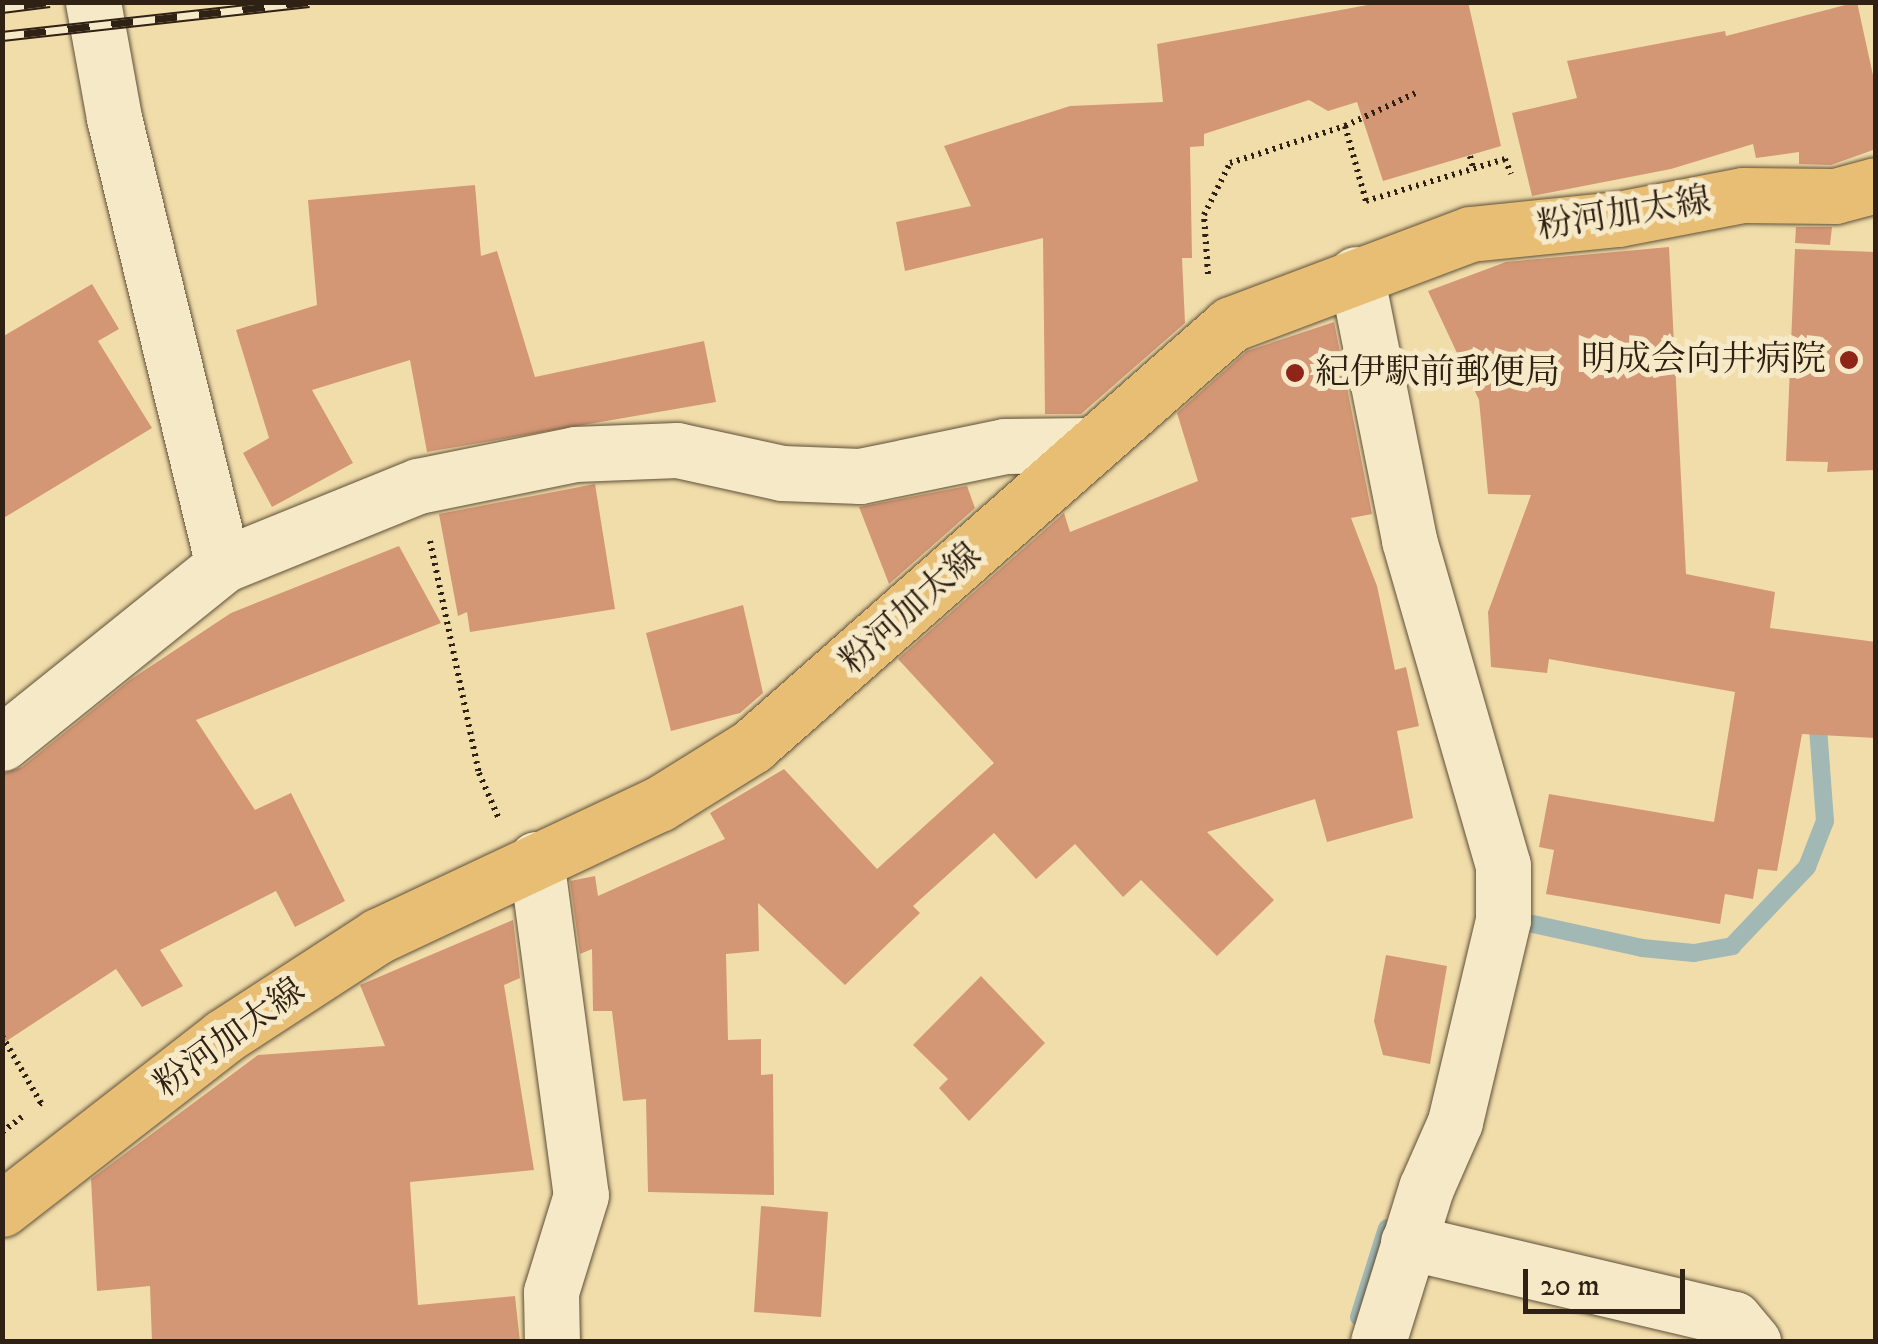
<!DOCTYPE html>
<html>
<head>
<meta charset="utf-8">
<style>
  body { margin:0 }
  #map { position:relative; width:1878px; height:1344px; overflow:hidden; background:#f1ddaa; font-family:"IM FELL DW Pica","Noto Serif JP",serif }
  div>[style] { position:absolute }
  .stream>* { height:18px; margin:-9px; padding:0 9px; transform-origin:9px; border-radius:9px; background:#a1b8b5 }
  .building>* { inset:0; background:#d49775 }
  .path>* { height:6px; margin-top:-3px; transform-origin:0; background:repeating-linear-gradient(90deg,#2f2113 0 2.5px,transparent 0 7.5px) }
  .roads { filter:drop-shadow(0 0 2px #605039) drop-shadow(0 0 2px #605039) }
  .minor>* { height:55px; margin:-27.5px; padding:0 27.5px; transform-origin:27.5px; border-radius:27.5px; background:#f6e9c8 }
  .primary>* { height:55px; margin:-27.5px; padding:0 27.5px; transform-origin:27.5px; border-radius:27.5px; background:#e8be75 }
  .rail>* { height:11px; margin-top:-5.5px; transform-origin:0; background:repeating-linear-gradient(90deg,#f6e9c8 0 22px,#2f2113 0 44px); box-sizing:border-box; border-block:2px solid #2f2113 }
  .dots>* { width:28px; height:28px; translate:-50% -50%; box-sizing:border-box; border:5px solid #f6e9c8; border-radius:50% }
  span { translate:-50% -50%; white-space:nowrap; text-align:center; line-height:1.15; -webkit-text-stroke:10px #f6e9c8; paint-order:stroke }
  .street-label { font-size:35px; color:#2f2113 }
  .poi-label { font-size:35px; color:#2f2113 }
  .right { translate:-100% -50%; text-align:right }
  .left { translate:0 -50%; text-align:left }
  .frame { position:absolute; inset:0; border:5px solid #2f2113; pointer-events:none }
  .scale { position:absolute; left:1523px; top:1269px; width:162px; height:45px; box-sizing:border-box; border:5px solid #2f2113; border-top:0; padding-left:12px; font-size:30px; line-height:35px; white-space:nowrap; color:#2f2113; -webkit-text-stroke:8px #f6e9c8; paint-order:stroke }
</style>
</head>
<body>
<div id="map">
  <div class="stream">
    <i style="left:1533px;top:924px;width:112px;rotate:12.4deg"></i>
    <i style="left:1642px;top:948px;width:52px;rotate:5.5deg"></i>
    <i style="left:1694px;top:953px;width:39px;rotate:-10deg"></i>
    <i style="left:1732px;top:946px;width:109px;rotate:-46.5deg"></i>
    <i style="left:1807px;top:867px;width:49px;rotate:-68.6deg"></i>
    <i style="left:1825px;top:821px;width:107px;rotate:-94.3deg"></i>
    <i style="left:1359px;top:1317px;width:93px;rotate:-72.5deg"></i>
  </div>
  <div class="building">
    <i style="clip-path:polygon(1384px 2px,1468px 2px,1501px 146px,1383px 181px,1357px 102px,1328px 111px,1309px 100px,1204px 134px,1204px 146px,1190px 147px,1192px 258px,1182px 258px,1185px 323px,1081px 414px,1045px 414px,1043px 238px,905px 271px,896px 222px,971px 206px,944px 146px,1070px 106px,1163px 102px,1157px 44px)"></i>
    <i style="clip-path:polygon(1857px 2px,1876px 89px,1876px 149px,1831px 165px,1799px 164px,1799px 152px,1756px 158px,1753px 144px,1671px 169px,1532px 196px,1512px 113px,1577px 98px,1567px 61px,1725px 31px,1726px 36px)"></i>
    <i style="clip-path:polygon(475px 185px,481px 256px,497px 251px,535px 377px,704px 341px,716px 402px,427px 452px,410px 360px,312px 390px,353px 463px,272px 507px,243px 453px,269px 438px,236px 330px,317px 305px,308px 200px)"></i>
    <i style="clip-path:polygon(1796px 227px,1832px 227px,1830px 245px,1795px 243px)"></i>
    <i style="clip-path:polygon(1669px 247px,1686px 574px,1775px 592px,1770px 628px,1876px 642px,1876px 738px,1802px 734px,1777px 871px,1758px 869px,1753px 899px,1725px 894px,1720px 924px,1546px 894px,1554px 850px,1539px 847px,1549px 794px,1714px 822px,1735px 692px,1549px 659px,1547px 673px,1491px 667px,1488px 612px,1531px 495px,1488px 494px,1479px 400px,1428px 291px,1506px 262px)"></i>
    <i style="clip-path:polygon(1795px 249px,1876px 252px,1876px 470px,1827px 472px,1828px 462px,1786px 461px)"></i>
    <i style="clip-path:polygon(92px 284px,119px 329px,98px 341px,152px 428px,2px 519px,2px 337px)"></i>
    <i style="clip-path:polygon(1334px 322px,1372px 514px,1351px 518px,1377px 586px,1395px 670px,1406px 667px,1419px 726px,1397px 731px,1413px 818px,1327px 842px,1315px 799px,1207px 832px,1274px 900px,1217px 956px,1141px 880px,1123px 897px,1075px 844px,1036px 879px,994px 833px,913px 906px,920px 913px,845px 985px,758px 903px,759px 951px,726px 954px,728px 1040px,761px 1039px,761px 1075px,773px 1074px,774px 1195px,648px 1192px,646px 1099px,623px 1101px,612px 1011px,593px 1011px,592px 949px,580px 954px,570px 881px,595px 876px,598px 896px,725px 839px,710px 813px,784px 769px,877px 869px,994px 763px,898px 659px,1064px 513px,1070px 532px,1198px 481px,1177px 413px,1247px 351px)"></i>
    <i style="clip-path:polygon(595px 484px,615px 609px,470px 632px,467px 612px,458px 616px,439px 514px)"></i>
    <i style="clip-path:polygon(967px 486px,975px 508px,889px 584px,859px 507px)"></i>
    <i style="clip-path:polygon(399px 546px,441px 623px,196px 720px,255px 810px,291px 793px,345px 901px,295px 927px,276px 891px,160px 950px,183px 986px,142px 1007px,116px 969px,2px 1044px,2px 774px,22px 767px,130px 680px,231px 613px)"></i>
    <i style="clip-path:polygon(743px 605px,763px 693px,740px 713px,671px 731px,646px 633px)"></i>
    <i style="clip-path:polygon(513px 920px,520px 978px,504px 985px,534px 1170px,410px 1182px,418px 1305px,515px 1296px,520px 1342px,152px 1342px,150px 1286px,97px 1291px,91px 1179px,258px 1055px,385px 1046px,360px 985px)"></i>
    <i style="clip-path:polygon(1386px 955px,1447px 966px,1430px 1064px,1383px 1055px,1374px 1021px)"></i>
    <i style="clip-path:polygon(981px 976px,1045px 1043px,969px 1121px,939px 1088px,948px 1079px,913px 1045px)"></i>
    <i style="clip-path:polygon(761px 1206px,828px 1212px,821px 1317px,754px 1312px)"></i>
  </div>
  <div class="path">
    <i style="left:1345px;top:126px;width:81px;rotate:-25deg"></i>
    <i style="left:1470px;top:156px;width:12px;rotate:76deg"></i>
    <i style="left:1208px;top:274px;width:59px;rotate:-93.9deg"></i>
    <i style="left:1204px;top:215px;width:58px;rotate:-63.4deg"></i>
    <i style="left:1230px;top:163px;width:121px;rotate:-17.8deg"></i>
    <i style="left:1345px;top:126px;width:78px;rotate:74.4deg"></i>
    <i style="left:1366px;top:201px;width:145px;rotate:-16.8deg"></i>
    <i style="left:1505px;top:159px;width:16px;rotate:68deg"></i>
    <i style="left:430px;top:541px;width:237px;rotate:78.1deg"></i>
    <i style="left:479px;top:773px;width:50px;rotate:66.5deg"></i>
    <i style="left:2px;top:1036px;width:78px;rotate:59.8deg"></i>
    <i style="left:41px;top:1103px;width:6px;rotate:141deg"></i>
    <i style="left:2px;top:1132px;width:25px;rotate:-37deg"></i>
  </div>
  <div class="roads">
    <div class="minor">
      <i style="left:93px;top:2px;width:118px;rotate:79.7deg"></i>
      <i style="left:114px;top:118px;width:460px;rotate:76.3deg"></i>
      <i style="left:1356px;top:274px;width:271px;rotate:78.7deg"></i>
      <i style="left:1409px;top:540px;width:338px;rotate:73.9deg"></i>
      <i style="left:1503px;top:865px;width:55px;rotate:90deg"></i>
      <i style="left:1503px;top:920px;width:208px;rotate:103.4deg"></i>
      <i style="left:1455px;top:1122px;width:72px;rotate:113.7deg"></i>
      <i style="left:1426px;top:1188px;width:161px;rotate:107.3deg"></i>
      <i style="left:2px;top:743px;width:284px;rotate:-38.8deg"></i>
      <i style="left:223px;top:565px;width:210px;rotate:-22.1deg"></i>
      <i style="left:418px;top:486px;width:160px;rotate:-11.5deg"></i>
      <i style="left:575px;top:454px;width:102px;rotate:-2.2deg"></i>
      <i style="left:677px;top:450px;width:107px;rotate:12.4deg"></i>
      <i style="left:782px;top:473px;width:78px;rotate:2.2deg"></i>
      <i style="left:860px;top:476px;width:148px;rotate:-11.7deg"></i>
      <i style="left:1005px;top:446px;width:86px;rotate:-0.7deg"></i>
      <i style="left:536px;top:859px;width:339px;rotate:82.4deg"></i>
      <i style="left:581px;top:1195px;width:102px;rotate:107.2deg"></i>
      <i style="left:551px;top:1292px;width:50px;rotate:88.9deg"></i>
      <i style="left:1408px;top:1242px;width:335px;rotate:13.3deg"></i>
      <i style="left:1734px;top:1319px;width:30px;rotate:50deg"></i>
    </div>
    <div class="primary">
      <i style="left:2px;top:1209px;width:281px;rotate:-37.9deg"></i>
      <i style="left:224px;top:1036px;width:184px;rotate:-33deg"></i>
      <i style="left:378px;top:936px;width:310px;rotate:-25.2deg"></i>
      <i style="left:659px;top:804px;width:110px;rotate:-31.9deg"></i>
      <i style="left:752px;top:746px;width:638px;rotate:-41.38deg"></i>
      <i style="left:1231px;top:324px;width:255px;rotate:-20.6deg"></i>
      <i style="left:1470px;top:234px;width:149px;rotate:-5.8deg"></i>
      <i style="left:1618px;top:219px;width:127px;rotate:-10.9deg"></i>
      <i style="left:1743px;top:195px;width:92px;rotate:0.6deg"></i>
      <i style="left:1835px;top:196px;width:42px;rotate:-15deg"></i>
    </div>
  </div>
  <div class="rail">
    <i style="left:2px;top:8px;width:48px;rotate:-7.1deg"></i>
    <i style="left:2px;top:36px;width:309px;rotate:-6.3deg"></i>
  </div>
  <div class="dots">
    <i style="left:1849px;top:360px;background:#8f2418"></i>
    <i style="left:1295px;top:373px;background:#8f2418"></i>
  </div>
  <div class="street-label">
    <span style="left:1624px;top:214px;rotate:-9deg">粉河加太線</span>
    <span style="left:911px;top:609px;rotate:-42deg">粉河加太線</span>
    <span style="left:230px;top:1038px;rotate:-36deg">粉河加太線</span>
  </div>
  <div class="poi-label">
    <span class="right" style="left:1826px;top:360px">明成会向井病院</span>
    <span class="left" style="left:1315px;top:373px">紀伊駅前郵便局</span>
  </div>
  <div class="frame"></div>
  <div class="scale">20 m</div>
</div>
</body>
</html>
